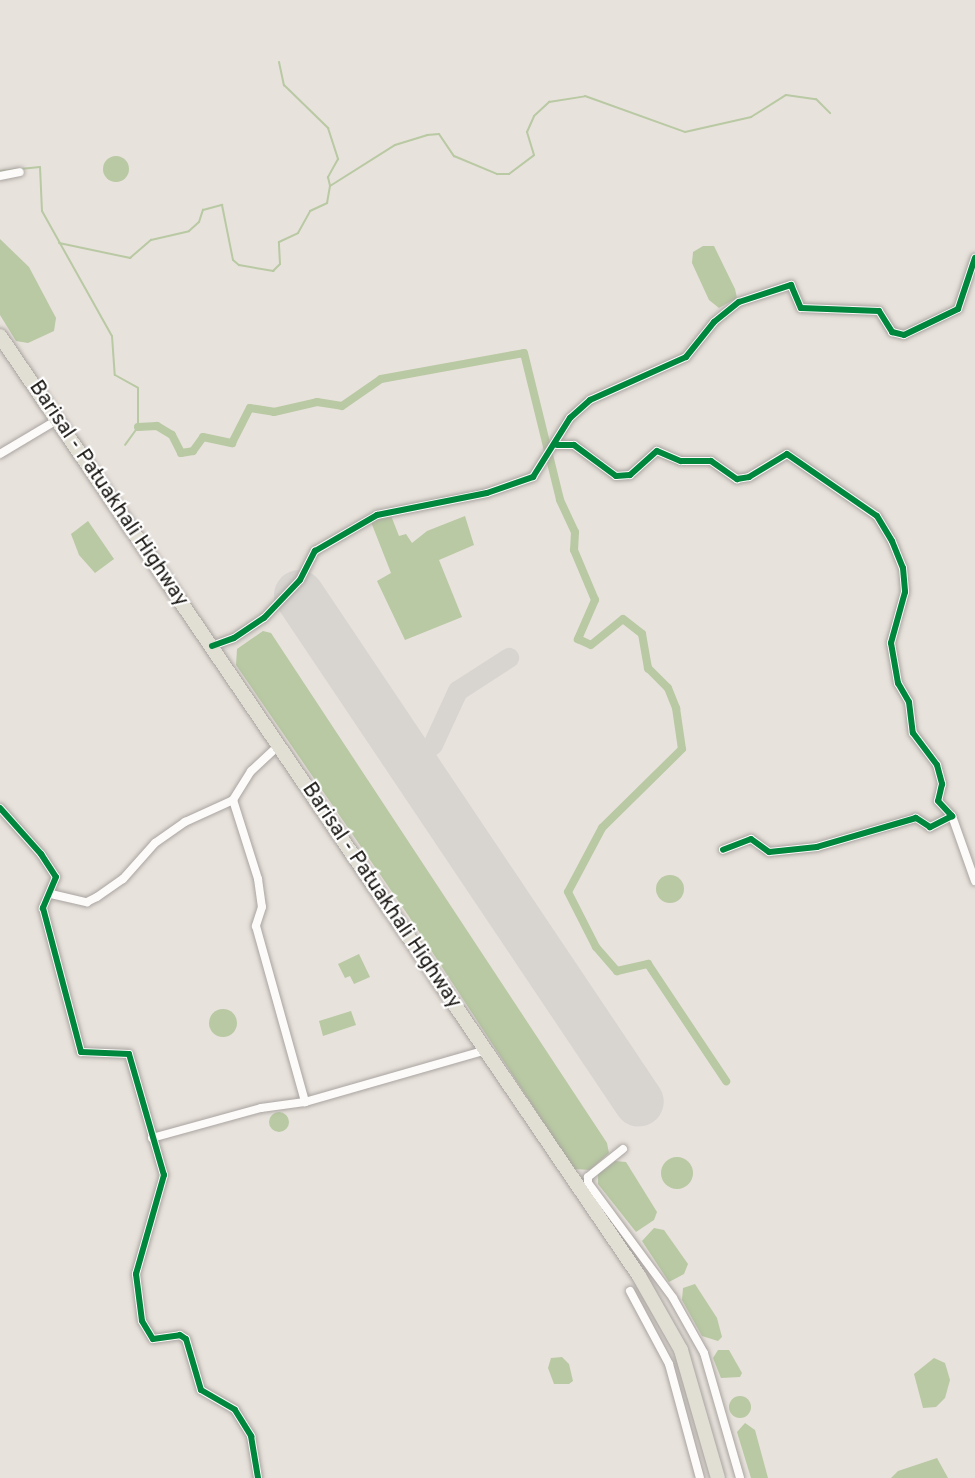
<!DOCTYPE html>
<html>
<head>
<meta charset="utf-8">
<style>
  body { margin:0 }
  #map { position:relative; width:975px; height:1478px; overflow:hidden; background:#e8e2dc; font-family:Overpass,sans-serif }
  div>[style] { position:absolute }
  .water>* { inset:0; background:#b8c9a3 }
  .round { border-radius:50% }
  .stream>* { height:2px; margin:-1px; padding:0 1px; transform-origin:1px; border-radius:1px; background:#b8c9a3 }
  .canal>* { height:8px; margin:-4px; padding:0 4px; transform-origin:4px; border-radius:4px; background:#b8c9a3 }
  .taxiway>* { height:20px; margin:-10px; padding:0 10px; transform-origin:10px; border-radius:10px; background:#d8d5d1 }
  .runway>* { height:50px; margin:-25px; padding:0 25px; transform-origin:25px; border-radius:25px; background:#d8d5d1 }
  .roads { filter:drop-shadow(0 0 2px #a9a4a0) drop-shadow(0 0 2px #a9a4a0) }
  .street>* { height:8px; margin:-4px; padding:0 4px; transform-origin:4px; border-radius:4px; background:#fcfbfa }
  .highway>* { height:14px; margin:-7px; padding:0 7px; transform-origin:7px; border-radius:7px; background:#e1dfd4 }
  .cycleway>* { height:6px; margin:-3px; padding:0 3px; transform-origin:3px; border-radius:3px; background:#00873e }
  span { translate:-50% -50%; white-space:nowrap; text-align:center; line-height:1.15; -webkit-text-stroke:4.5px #fff; paint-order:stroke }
  .street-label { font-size:21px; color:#171410 }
</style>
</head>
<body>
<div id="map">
  <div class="water">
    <i class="round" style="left:103px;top:156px;width:26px;height:26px"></i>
    <i style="clip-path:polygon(0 239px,29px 267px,56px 318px,54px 331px,28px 343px,16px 341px,0 315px)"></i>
    <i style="clip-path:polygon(703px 246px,714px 246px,735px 289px,737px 298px,719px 308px,709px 300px,692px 263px,693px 252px)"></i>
    <i style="clip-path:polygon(390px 513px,399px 536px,406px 534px,412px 543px,427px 531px,465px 516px,474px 545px,439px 560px,462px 617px,405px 640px,377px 581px,391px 573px,371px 522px)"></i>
    <i style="clip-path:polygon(88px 521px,114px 559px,95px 573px,79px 555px,71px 534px)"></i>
    <i style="clip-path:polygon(263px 631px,271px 633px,607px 1143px,609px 1153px,590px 1170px,574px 1169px,408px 915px,236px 665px,237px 649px)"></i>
    <i class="round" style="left:656px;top:875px;width:28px;height:28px"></i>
    <i style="clip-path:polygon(359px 954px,370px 977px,354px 984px,350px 976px,345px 978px,338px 964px)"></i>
    <i class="round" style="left:209px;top:1009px;width:28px;height:28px"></i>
    <i style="clip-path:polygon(351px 1011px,356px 1025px,323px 1036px,319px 1021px)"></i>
    <i class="round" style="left:269px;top:1112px;width:20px;height:20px"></i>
    <i class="round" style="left:661px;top:1157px;width:32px;height:32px"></i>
    <i style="clip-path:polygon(615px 1161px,626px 1162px,657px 1212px,654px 1220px,636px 1232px,598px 1184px,598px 1174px)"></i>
    <i style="clip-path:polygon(654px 1228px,664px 1230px,688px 1264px,684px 1274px,669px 1282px,642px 1241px)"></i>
    <i style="clip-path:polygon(695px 1284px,717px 1318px,722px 1337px,718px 1341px,702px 1336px,682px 1300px,683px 1288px)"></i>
    <i style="clip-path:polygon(718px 1350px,729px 1350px,742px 1373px,740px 1377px,721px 1378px,713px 1358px)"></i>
    <i style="clip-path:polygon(551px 1358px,562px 1357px,569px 1364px,573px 1381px,569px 1384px,554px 1384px,548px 1368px)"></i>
    <i style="clip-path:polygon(934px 1358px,945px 1363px,950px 1380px,945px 1398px,936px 1407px,923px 1408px,914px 1374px)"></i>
    <i class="round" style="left:729px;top:1396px;width:22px;height:22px"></i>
    <i style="clip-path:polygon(745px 1423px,755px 1430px,768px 1478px,751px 1478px,737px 1432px)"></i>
    <i style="clip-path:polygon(937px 1458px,948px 1478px,891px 1478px,898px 1471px)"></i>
  </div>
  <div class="stream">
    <i style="left:279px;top:62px;width:24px;rotate:78deg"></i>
    <i style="left:284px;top:85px;width:62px;rotate:44.3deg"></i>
    <i style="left:328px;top:128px;width:33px;rotate:72deg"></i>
    <i style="left:338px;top:159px;width:21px;rotate:119deg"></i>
    <i style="left:328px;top:177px;width:9px;rotate:77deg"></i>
    <i style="left:0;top:171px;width:40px;rotate:-5.7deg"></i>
    <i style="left:40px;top:167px;width:44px;rotate:87.4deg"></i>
    <i style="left:42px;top:211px;width:143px;rotate:60.8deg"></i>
    <i style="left:112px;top:336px;width:39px;rotate:86deg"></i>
    <i style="left:115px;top:375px;width:26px;rotate:29deg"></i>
    <i style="left:138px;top:388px;width:39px;rotate:90deg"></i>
    <i style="left:138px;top:427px;width:22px;rotate:126deg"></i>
    <i style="left:59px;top:243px;width:73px;rotate:11.9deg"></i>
    <i style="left:130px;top:258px;width:28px;rotate:-41deg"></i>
    <i style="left:151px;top:240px;width:39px;rotate:-13deg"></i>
    <i style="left:189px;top:231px;width:13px;rotate:-42deg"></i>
    <i style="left:199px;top:222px;width:13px;rotate:-72deg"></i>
    <i style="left:203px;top:210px;width:20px;rotate:-15deg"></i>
    <i style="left:222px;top:205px;width:56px;rotate:78.7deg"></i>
    <i style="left:233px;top:260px;width:8px;rotate:40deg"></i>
    <i style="left:239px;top:265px;width:35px;rotate:10deg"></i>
    <i style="left:273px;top:271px;width:10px;rotate:-45deg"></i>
    <i style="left:280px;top:264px;width:22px;rotate:-93deg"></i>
    <i style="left:279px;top:242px;width:21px;rotate:-25deg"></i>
    <i style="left:298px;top:233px;width:25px;rotate:-61deg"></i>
    <i style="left:310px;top:211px;width:19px;rotate:-25deg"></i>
    <i style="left:327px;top:203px;width:17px;rotate:-80deg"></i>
    <i style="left:330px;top:186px;width:77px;rotate:-32.2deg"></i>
    <i style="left:395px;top:145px;width:34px;rotate:-17deg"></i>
    <i style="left:427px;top:135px;width:12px;rotate:-5deg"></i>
    <i style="left:439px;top:134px;width:27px;rotate:56deg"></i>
    <i style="left:454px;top:156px;width:47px;rotate:22.7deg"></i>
    <i style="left:497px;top:174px;width:12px"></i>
    <i style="left:509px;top:174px;width:31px;rotate:-37deg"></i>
    <i style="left:534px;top:155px;width:24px;rotate:-107deg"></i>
    <i style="left:527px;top:132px;width:17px;rotate:-66deg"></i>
    <i style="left:534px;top:116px;width:21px;rotate:-43deg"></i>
    <i style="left:549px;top:102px;width:36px;rotate:-9deg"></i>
    <i style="left:585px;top:96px;width:106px;rotate:19.8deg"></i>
    <i style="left:685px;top:132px;width:68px;rotate:-12.8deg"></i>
    <i style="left:751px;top:117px;width:41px;rotate:-32.2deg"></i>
    <i style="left:786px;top:95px;width:30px;rotate:8deg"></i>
    <i style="left:816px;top:99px;width:20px;rotate:45deg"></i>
  </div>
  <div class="canal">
    <i style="left:138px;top:427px;width:19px;rotate:-3deg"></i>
    <i style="left:157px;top:426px;width:17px;rotate:31deg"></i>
    <i style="left:172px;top:435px;width:20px;rotate:63deg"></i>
    <i style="left:181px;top:453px;width:12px;rotate:-9deg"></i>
    <i style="left:193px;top:451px;width:17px;rotate:-54deg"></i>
    <i style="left:203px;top:437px;width:30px;rotate:12deg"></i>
    <i style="left:232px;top:443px;width:39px;rotate:-63deg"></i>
    <i style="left:250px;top:408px;width:24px;rotate:9deg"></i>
    <i style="left:274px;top:412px;width:44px;rotate:-13.1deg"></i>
    <i style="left:317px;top:402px;width:25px;rotate:9deg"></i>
    <i style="left:342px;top:406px;width:47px;rotate:-34.7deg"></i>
    <i style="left:381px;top:379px;width:145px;rotate:-10.3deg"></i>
    <i style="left:524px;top:353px;width:151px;rotate:76.2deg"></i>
    <i style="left:560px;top:500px;width:35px;rotate:65deg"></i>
    <i style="left:575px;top:532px;width:18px;rotate:93deg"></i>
    <i style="left:574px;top:550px;width:54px;rotate:67.2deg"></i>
    <i style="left:595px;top:600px;width:43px;rotate:113.6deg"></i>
    <i style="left:578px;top:639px;width:14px;rotate:25deg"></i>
    <i style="left:591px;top:645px;width:41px;rotate:-39.1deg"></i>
    <i style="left:623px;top:619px;width:24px;rotate:38deg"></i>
    <i style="left:642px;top:634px;width:35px;rotate:80deg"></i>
    <i style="left:648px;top:668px;width:28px;rotate:45deg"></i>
    <i style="left:668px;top:688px;width:22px;rotate:68deg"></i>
    <i style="left:676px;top:708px;width:41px;rotate:81.7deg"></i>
    <i style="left:682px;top:749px;width:112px;rotate:135.4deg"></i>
    <i style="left:602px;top:828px;width:72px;rotate:118deg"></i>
    <i style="left:568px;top:892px;width:62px;rotate:63deg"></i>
    <i style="left:596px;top:947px;width:32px;rotate:49deg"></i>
    <i style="left:617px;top:971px;width:32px;rotate:-13deg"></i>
    <i style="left:648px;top:964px;width:141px;rotate:56.3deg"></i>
  </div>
  <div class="taxiway">
    <i style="left:410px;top:760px;width:27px;rotate:-33deg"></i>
    <i style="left:433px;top:745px;width:60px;rotate:-65.2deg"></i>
    <i style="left:458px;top:691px;width:61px;rotate:-32.9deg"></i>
  </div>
  <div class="runway">
    <i style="left:299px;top:595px;width:610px;rotate:56.15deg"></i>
  </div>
  <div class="roads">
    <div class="street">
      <i style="left:0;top:176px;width:20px;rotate:-11deg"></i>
      <i style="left:557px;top:445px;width:17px"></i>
      <i style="left:574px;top:445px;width:52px;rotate:36.4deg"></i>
      <i style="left:616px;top:476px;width:14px;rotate:-4deg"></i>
      <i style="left:630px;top:475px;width:36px;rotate:-42deg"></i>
      <i style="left:657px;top:451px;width:26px;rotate:23deg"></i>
      <i style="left:681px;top:461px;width:30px"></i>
      <i style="left:711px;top:461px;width:32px;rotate:35deg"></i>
      <i style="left:737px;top:479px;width:12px;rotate:-9deg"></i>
      <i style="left:749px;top:477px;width:44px;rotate:-31.2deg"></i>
      <i style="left:787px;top:454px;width:109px;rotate:34.6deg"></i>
      <i style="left:877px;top:516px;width:29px;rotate:59deg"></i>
      <i style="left:892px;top:541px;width:29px;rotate:68deg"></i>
      <i style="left:903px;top:568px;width:24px;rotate:85deg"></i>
      <i style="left:905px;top:592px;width:53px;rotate:105.4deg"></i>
      <i style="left:891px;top:643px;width:41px;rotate:80.1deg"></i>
      <i style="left:898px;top:683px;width:22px;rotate:60deg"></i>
      <i style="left:909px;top:702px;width:31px;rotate:83deg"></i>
      <i style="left:913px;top:733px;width:40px;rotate:53deg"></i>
      <i style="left:937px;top:765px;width:20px;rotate:75deg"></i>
      <i style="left:942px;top:784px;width:17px;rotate:103deg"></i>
      <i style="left:938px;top:801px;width:21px;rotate:47deg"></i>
      <i style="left:952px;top:816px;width:25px;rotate:153deg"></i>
      <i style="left:930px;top:827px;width:17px;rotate:-147deg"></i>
      <i style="left:916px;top:818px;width:103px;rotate:163.7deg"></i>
      <i style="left:817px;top:847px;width:48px;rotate:174.1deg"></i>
      <i style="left:769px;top:852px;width:22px;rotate:-144deg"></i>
      <i style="left:751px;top:839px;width:30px;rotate:159deg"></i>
      <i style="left:0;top:454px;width:66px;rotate:-30.8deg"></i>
      <i style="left:212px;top:646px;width:23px;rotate:-20deg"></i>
      <i style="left:234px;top:638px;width:36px;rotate:-34deg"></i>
      <i style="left:264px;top:618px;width:52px;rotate:-46.5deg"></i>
      <i style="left:300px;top:580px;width:33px;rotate:-63deg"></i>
      <i style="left:315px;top:551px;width:72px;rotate:-30.1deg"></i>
      <i style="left:377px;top:515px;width:112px;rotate:-11.3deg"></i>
      <i style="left:487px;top:493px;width:49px;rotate:-19.2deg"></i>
      <i style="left:533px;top:477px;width:70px;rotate:-57.9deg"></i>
      <i style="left:570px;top:418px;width:27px;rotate:-42deg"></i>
      <i style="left:590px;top:400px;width:105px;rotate:-24.1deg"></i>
      <i style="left:686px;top:357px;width:45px;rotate:-51.3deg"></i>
      <i style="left:714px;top:322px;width:32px;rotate:-39deg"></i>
      <i style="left:739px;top:302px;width:55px;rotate:-18.1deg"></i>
      <i style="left:791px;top:285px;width:25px;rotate:67deg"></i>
      <i style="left:801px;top:308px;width:78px;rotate:2.2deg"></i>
      <i style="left:879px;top:311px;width:25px;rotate:58deg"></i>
      <i style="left:892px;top:332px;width:12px;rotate:14deg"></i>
      <i style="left:904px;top:335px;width:60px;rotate:-25.7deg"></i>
      <i style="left:958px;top:309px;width:54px;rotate:-71.6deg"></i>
      <i style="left:278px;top:746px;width:37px;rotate:137deg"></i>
      <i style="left:251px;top:771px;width:34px;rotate:122deg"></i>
      <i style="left:233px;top:800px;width:83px;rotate:72.4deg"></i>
      <i style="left:258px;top:879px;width:28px;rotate:82deg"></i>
      <i style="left:262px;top:907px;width:20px;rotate:108deg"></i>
      <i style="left:256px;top:926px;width:183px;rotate:74.4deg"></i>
      <i style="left:0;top:808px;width:62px;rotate:48.3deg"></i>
      <i style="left:41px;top:854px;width:27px;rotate:57deg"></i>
      <i style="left:56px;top:877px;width:34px;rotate:113deg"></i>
      <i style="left:43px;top:908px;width:149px;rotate:75.2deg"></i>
      <i style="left:81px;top:1052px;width:48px;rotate:2.4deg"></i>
      <i style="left:129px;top:1054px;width:126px;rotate:73.9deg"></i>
      <i style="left:164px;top:1175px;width:103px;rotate:105.8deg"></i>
      <i style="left:136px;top:1274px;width:47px;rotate:82.7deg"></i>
      <i style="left:142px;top:1321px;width:21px;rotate:59deg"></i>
      <i style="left:153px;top:1339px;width:27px;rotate:-8deg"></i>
      <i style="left:180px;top:1335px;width:7px;rotate:34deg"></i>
      <i style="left:186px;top:1339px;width:53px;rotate:73.6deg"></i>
      <i style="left:201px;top:1390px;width:39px;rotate:30deg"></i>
      <i style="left:235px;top:1410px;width:31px;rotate:58deg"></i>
      <i style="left:251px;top:1436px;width:43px;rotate:80.5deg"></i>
      <i style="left:952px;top:816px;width:69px;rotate:70.5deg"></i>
      <i style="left:51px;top:894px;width:37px;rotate:13deg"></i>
      <i style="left:87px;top:902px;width:11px;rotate:-27deg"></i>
      <i style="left:97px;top:897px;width:32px;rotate:-35deg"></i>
      <i style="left:123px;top:879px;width:48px;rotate:-48.4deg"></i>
      <i style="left:155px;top:843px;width:37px;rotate:-35deg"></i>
      <i style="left:185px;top:822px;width:53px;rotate:-24.6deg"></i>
      <i style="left:152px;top:1138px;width:113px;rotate:-15.4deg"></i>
      <i style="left:261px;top:1108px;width:44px;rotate:-7.8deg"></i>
      <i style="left:305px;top:1102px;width:188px;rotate:-16deg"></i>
      <i style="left:623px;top:1149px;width:45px;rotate:141.3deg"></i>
      <i style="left:588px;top:1177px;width:6px;rotate:90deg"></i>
      <i style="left:588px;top:1183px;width:143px;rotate:53.5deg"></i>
      <i style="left:673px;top:1298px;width:63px;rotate:60.6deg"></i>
      <i style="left:704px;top:1353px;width:130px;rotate:73.9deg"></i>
      <i style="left:630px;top:1291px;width:83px;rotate:61.9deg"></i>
      <i style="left:669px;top:1364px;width:118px;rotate:74.8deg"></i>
    </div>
    <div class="highway">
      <i style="left:0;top:336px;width:1137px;rotate:55.79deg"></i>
      <i style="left:639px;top:1276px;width:85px;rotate:60.4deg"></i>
      <i style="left:681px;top:1350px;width:133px;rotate:73.9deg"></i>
    </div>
  </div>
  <div class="cycleway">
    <i style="left:557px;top:445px;width:17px"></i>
    <i style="left:574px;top:445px;width:52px;rotate:36.4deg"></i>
    <i style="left:616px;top:476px;width:14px;rotate:-4deg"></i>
    <i style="left:630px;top:475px;width:36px;rotate:-42deg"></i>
    <i style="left:657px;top:451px;width:26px;rotate:23deg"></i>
    <i style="left:681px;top:461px;width:30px"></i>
    <i style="left:711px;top:461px;width:32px;rotate:35deg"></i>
    <i style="left:737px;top:479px;width:12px;rotate:-9deg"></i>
    <i style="left:749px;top:477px;width:44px;rotate:-31.2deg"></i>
    <i style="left:787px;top:454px;width:109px;rotate:34.6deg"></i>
    <i style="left:877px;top:516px;width:29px;rotate:59deg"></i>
    <i style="left:892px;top:541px;width:29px;rotate:68deg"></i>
    <i style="left:903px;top:568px;width:24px;rotate:85deg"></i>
    <i style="left:905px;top:592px;width:53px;rotate:105.4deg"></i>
    <i style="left:891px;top:643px;width:41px;rotate:80.1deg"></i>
    <i style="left:898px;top:683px;width:22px;rotate:60deg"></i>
    <i style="left:909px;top:702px;width:31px;rotate:83deg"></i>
    <i style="left:913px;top:733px;width:40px;rotate:53deg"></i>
    <i style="left:937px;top:765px;width:20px;rotate:75deg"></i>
    <i style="left:942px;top:784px;width:17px;rotate:103deg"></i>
    <i style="left:938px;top:801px;width:21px;rotate:47deg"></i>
    <i style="left:952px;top:816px;width:25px;rotate:153deg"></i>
    <i style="left:930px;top:827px;width:17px;rotate:-147deg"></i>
    <i style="left:916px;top:818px;width:103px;rotate:163.7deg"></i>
    <i style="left:817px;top:847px;width:48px;rotate:174.1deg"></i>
    <i style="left:769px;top:852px;width:22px;rotate:-144deg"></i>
    <i style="left:751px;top:839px;width:30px;rotate:159deg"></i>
    <i style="left:212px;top:646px;width:23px;rotate:-20deg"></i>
    <i style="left:234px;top:638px;width:36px;rotate:-34deg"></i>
    <i style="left:264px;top:618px;width:52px;rotate:-46.5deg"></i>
    <i style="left:300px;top:580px;width:33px;rotate:-63deg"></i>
    <i style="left:315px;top:551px;width:72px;rotate:-30.1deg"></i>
    <i style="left:377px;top:515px;width:112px;rotate:-11.3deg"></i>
    <i style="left:487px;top:493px;width:49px;rotate:-19.2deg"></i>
    <i style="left:533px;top:477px;width:70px;rotate:-57.9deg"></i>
    <i style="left:570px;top:418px;width:27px;rotate:-42deg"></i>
    <i style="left:590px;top:400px;width:105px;rotate:-24.1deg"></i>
    <i style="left:686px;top:357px;width:45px;rotate:-51.3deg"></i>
    <i style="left:714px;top:322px;width:32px;rotate:-39deg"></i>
    <i style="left:739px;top:302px;width:55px;rotate:-18.1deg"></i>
    <i style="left:791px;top:285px;width:25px;rotate:67deg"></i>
    <i style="left:801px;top:308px;width:78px;rotate:2.2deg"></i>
    <i style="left:879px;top:311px;width:25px;rotate:58deg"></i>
    <i style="left:892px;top:332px;width:12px;rotate:14deg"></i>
    <i style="left:904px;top:335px;width:60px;rotate:-25.7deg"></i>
    <i style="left:958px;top:309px;width:54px;rotate:-71.6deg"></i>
    <i style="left:0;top:808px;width:62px;rotate:48.3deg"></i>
    <i style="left:41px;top:854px;width:27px;rotate:57deg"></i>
    <i style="left:56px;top:877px;width:34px;rotate:113deg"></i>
    <i style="left:43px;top:908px;width:149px;rotate:75.2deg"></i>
    <i style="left:81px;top:1052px;width:48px;rotate:2.4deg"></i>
    <i style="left:129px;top:1054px;width:126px;rotate:73.9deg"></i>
    <i style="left:164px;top:1175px;width:103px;rotate:105.8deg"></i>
    <i style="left:136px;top:1274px;width:47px;rotate:82.7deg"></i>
    <i style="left:142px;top:1321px;width:21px;rotate:59deg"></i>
    <i style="left:153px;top:1339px;width:27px;rotate:-8deg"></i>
    <i style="left:180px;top:1335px;width:7px;rotate:34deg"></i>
    <i style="left:186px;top:1339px;width:53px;rotate:73.6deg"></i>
    <i style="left:201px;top:1390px;width:39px;rotate:30deg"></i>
    <i style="left:235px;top:1410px;width:31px;rotate:58deg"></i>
    <i style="left:251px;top:1436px;width:43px;rotate:80.5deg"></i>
  </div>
  <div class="street-label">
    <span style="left:108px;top:494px;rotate:56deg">Barisal - Patuakhali Highway</span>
    <span style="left:381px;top:896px;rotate:56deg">Barisal - Patuakhali Highway</span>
  </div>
</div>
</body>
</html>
